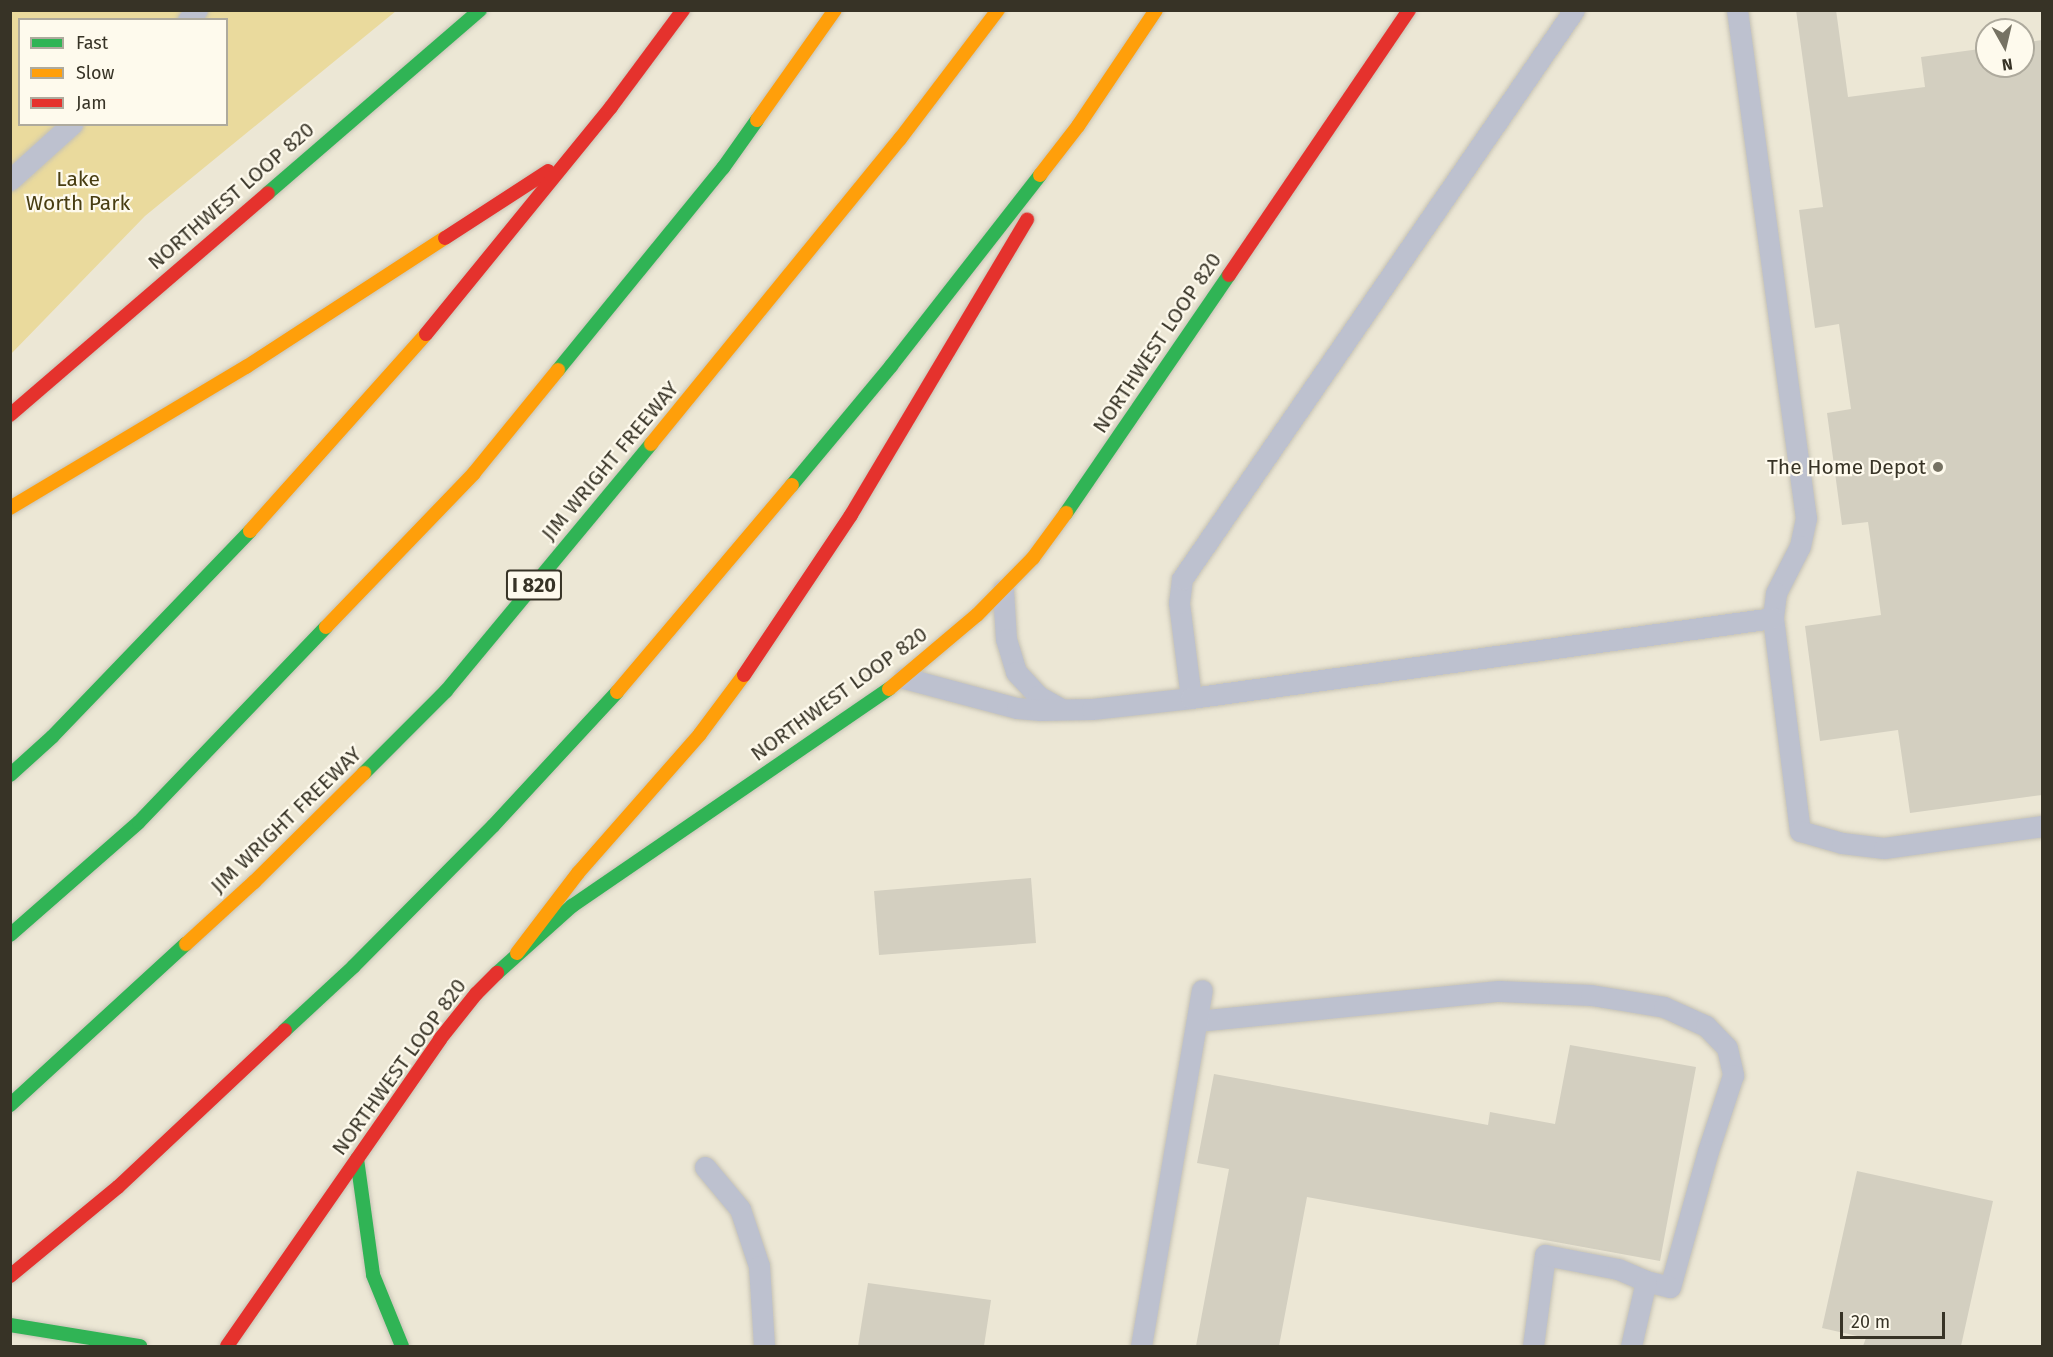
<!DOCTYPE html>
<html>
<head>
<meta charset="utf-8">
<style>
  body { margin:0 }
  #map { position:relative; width:2053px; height:1357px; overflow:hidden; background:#ece7d5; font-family:"Fira Sans",sans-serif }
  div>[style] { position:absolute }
  .green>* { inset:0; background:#eada9d }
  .building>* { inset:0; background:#d3cfc0 }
  .roads { filter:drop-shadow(0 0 2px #c6c2b4) drop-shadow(0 0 2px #c6c2b4) }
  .lane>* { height:21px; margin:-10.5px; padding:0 10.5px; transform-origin:10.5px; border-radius:10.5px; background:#bdc1cf }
  .fast>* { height:14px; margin:-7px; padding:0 7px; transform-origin:7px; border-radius:7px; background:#30b455 }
  .slow>* { height:14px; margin:-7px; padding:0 7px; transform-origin:7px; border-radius:7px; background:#ff9f0a }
  .jam>* { height:14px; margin:-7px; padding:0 7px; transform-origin:7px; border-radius:7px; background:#e5322d }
  .dots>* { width:16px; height:16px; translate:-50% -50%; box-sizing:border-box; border:3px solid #fefaed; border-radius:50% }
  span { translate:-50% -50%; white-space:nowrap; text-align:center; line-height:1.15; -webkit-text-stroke:4.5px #fefaed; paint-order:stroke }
  .shield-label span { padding:2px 4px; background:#fefaed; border:2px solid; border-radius:4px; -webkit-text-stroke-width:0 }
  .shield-label { font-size:20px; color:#373326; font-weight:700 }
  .park-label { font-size:21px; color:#483d12 }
  .street-label { font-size:21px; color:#373326 }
  .poi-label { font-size:21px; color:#373326 }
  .right { translate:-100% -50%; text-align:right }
  .frame { position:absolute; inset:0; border:12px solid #373326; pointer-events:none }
  .legend { position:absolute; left:18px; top:18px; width:210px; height:108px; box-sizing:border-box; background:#fefaed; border:2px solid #aeaa9d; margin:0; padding:8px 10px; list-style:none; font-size:18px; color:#373326 }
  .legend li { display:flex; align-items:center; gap:12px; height:30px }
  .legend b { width:30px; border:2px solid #aeaa9d }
  .north { position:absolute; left:1975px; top:18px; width:60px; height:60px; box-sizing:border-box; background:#fefaed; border:2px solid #aeaa9d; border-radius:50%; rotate:172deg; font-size:16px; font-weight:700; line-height:24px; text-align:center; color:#373326 }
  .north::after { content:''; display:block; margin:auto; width:21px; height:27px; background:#767263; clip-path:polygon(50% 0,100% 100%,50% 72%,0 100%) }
  .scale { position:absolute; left:1840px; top:1312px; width:105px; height:27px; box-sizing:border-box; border:3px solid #373326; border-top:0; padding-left:8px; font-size:18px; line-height:21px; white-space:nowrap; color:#373326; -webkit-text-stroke:4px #fefaed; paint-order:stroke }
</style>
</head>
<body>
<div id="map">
  <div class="green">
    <i style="clip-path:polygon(evenodd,11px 11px,396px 11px,145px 216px,11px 354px,11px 11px,20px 20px,226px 20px,226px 124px,20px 124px,20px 20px)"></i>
  </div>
  <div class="building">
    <i style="clip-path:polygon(1796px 10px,1836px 10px,1848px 97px,1925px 87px,1921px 57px,1987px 48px,1987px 66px,2023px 66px,2023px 43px,2042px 40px,2042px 795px,1910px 813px,1898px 730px,1820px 741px,1805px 626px,1881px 615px,1868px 522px,1842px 525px,1827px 413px,1851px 409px,1839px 324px,1815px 328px,1799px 210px,1823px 207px)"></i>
    <i style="clip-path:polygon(1031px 878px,1036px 943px,879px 955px,874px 891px)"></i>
    <i style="clip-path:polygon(1570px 1045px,1696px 1067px,1660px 1261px,1307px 1197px,1279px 1346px,1196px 1346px,1229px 1169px,1197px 1163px,1214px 1074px,1488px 1125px,1490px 1112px,1555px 1124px)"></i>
    <i style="clip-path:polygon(1857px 1171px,1993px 1201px,1961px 1346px,1863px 1346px,1866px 1338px,1822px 1328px)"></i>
    <i style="clip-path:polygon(868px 1283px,991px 1300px,984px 1346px,858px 1346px)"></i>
  </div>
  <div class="roads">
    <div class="lane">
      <i style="left:1737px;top:10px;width:513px;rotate:82.27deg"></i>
      <i style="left:1806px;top:518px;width:29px;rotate:102deg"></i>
      <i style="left:1800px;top:546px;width:53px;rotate:117.1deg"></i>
      <i style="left:1776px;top:593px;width:25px;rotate:97deg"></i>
      <i style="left:1773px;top:618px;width:215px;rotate:82.8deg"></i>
      <i style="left:1800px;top:831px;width:44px;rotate:15.9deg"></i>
      <i style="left:1842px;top:843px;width:42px;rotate:6.8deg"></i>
      <i style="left:1884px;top:848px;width:160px;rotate:-7.9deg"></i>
      <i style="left:188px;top:20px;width:13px;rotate:-48deg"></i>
      <i style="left:10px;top:180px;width:84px;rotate:-42.1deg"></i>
      <i style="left:1003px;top:590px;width:49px;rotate:86.5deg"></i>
      <i style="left:1006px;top:639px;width:34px;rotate:73deg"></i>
      <i style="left:1016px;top:672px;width:33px;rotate:47deg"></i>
      <i style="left:1038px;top:696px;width:26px;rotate:29deg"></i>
      <i style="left:904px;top:678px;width:117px;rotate:14.9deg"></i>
      <i style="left:1017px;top:708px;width:23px;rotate:5deg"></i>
      <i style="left:1040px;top:710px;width:52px;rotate:-1.1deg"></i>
      <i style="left:1092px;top:709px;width:100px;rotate:-6.3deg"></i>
      <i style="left:1191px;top:698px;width:96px;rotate:-97.2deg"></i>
      <i style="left:1179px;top:603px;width:24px;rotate:-83deg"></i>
      <i style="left:1182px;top:579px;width:691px;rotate:-55.44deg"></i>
      <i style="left:1191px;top:698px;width:587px;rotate:-7.83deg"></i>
      <i style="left:1197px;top:1021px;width:303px;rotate:-5.7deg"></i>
      <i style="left:1499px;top:991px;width:92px;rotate:2.5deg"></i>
      <i style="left:1591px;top:995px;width:74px;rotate:9.3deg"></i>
      <i style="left:1664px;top:1007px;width:46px;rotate:24.3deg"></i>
      <i style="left:1706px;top:1026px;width:30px;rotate:46deg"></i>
      <i style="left:1727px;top:1048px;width:28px;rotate:77deg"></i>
      <i style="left:1733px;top:1075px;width:80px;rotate:108.2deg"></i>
      <i style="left:1708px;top:1151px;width:141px;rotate:105.6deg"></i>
      <i style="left:1670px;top:1287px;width:25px;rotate:-166deg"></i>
      <i style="left:705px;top:1167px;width:55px;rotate:50.2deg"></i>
      <i style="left:740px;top:1209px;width:60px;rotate:71.6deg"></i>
      <i style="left:759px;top:1266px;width:80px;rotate:86.4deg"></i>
      <i style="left:1141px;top:1346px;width:361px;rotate:-80.3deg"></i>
      <i style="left:1533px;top:1346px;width:92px;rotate:-82.5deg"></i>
      <i style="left:1545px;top:1255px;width:74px;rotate:10.9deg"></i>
      <i style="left:1618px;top:1269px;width:30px;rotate:23deg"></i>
      <i style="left:1646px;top:1281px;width:67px;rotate:103deg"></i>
    </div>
    <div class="fast">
      <i style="left:268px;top:193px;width:280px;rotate:-40.8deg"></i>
      <i style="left:558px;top:370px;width:261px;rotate:-50.8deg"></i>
      <i style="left:723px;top:168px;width:59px;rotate:-54.7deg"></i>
      <i style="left:792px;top:485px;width:155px;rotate:-50.2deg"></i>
      <i style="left:891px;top:366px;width:242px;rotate:-52deg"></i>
      <i style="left:1066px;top:513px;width:288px;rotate:-55.6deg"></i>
      <i style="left:364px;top:773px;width:116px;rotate:-45deg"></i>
      <i style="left:446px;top:691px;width:321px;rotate:-50.3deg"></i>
      <i style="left:10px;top:775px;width:57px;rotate:-42.1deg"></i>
      <i style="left:52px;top:737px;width:286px;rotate:-46.1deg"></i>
      <i style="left:10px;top:935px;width:171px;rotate:-41.2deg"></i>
      <i style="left:139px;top:822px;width:270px;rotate:-46.2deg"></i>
      <i style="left:497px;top:973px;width:101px;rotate:-41.8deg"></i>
      <i style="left:572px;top:906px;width:384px;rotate:-34.4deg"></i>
      <i style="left:285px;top:1030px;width:93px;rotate:-42.8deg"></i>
      <i style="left:353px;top:967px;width:199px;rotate:-45.2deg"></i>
      <i style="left:493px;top:826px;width:183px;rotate:-47.2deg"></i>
      <i style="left:10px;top:1105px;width:239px;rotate:-42.5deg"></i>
      <i style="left:357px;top:1159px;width:117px;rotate:82.1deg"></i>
      <i style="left:373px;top:1275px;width:77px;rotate:67.8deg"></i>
      <i style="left:10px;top:1325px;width:132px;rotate:9.2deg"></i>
    </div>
    <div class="slow">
      <i style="left:757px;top:120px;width:135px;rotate:-54.7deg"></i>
      <i style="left:1040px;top:175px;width:62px;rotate:-52.2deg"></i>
      <i style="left:1078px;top:126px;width:140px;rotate:-56.1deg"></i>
      <i style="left:651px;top:444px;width:394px;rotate:-50.8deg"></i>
      <i style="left:900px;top:139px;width:162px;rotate:-52.8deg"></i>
      <i style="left:10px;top:508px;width:275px;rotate:-30.9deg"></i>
      <i style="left:246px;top:367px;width:237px;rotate:-33deg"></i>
      <i style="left:250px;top:531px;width:264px;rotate:-48.2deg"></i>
      <i style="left:326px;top:627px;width:214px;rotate:-46.1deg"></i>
      <i style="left:474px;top:473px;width:133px;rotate:-50.8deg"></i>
      <i style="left:889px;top:689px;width:115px;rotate:-40.1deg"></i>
      <i style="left:977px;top:615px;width:80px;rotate:-45.5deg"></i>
      <i style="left:1033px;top:558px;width:56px;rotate:-53.7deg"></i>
      <i style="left:617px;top:692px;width:271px;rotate:-49.8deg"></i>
      <i style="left:186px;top:944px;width:92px;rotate:-42.4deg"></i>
      <i style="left:254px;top:882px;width:155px;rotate:-44.7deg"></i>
      <i style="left:517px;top:953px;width:101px;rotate:-52.7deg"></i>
      <i style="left:578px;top:873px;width:185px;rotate:-48.7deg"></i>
      <i style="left:700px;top:734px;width:74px;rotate:-53.3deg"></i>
    </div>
    <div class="jam">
      <i style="left:445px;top:238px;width:123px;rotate:-33deg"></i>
      <i style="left:1229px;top:275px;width:320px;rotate:-55.8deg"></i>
      <i style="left:426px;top:334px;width:293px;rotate:-50.8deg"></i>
      <i style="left:611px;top:107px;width:121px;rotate:-53.4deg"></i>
      <i style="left:10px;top:415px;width:340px;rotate:-40.7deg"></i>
      <i style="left:744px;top:675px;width:192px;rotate:-56.2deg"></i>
      <i style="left:851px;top:515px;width:344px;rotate:-59.2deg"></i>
      <i style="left:10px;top:1276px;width:140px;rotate:-39.5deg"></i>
      <i style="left:118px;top:1187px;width:229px;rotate:-43.2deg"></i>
      <i style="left:227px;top:1346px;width:374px;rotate:-55.2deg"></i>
      <i style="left:440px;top:1039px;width:58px;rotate:-51.3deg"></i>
      <i style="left:476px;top:994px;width:30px;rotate:-45deg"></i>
    </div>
  </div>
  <div class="dots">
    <i style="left:1938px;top:467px;background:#767263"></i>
  </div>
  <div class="shield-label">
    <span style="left:534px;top:585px">I 820</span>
  </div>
  <div class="park-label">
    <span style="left:78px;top:191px">Lake<br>Worth Park</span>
  </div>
  <div class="street-label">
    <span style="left:231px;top:196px;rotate:-41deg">NORTHWEST LOOP 820</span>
    <span style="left:1157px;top:343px;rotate:-56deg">NORTHWEST LOOP 820</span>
    <span style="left:610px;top:461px;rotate:-50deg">JIM WRIGHT FREEWAY</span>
    <span style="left:839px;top:694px;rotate:-36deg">NORTHWEST LOOP 820</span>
    <span style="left:286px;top:820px;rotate:-44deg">JIM WRIGHT FREEWAY</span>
    <span style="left:399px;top:1067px;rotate:-54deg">NORTHWEST LOOP 820</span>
  </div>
  <div class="poi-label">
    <span class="right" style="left:1926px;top:467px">The Home Depot</span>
  </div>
  <div class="frame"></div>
  <ul class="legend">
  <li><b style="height:8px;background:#30b455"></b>Fast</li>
  <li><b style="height:8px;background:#ff9f0a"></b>Slow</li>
  <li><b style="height:8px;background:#e5322d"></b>Jam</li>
  </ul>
  <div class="north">N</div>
  <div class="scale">20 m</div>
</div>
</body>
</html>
